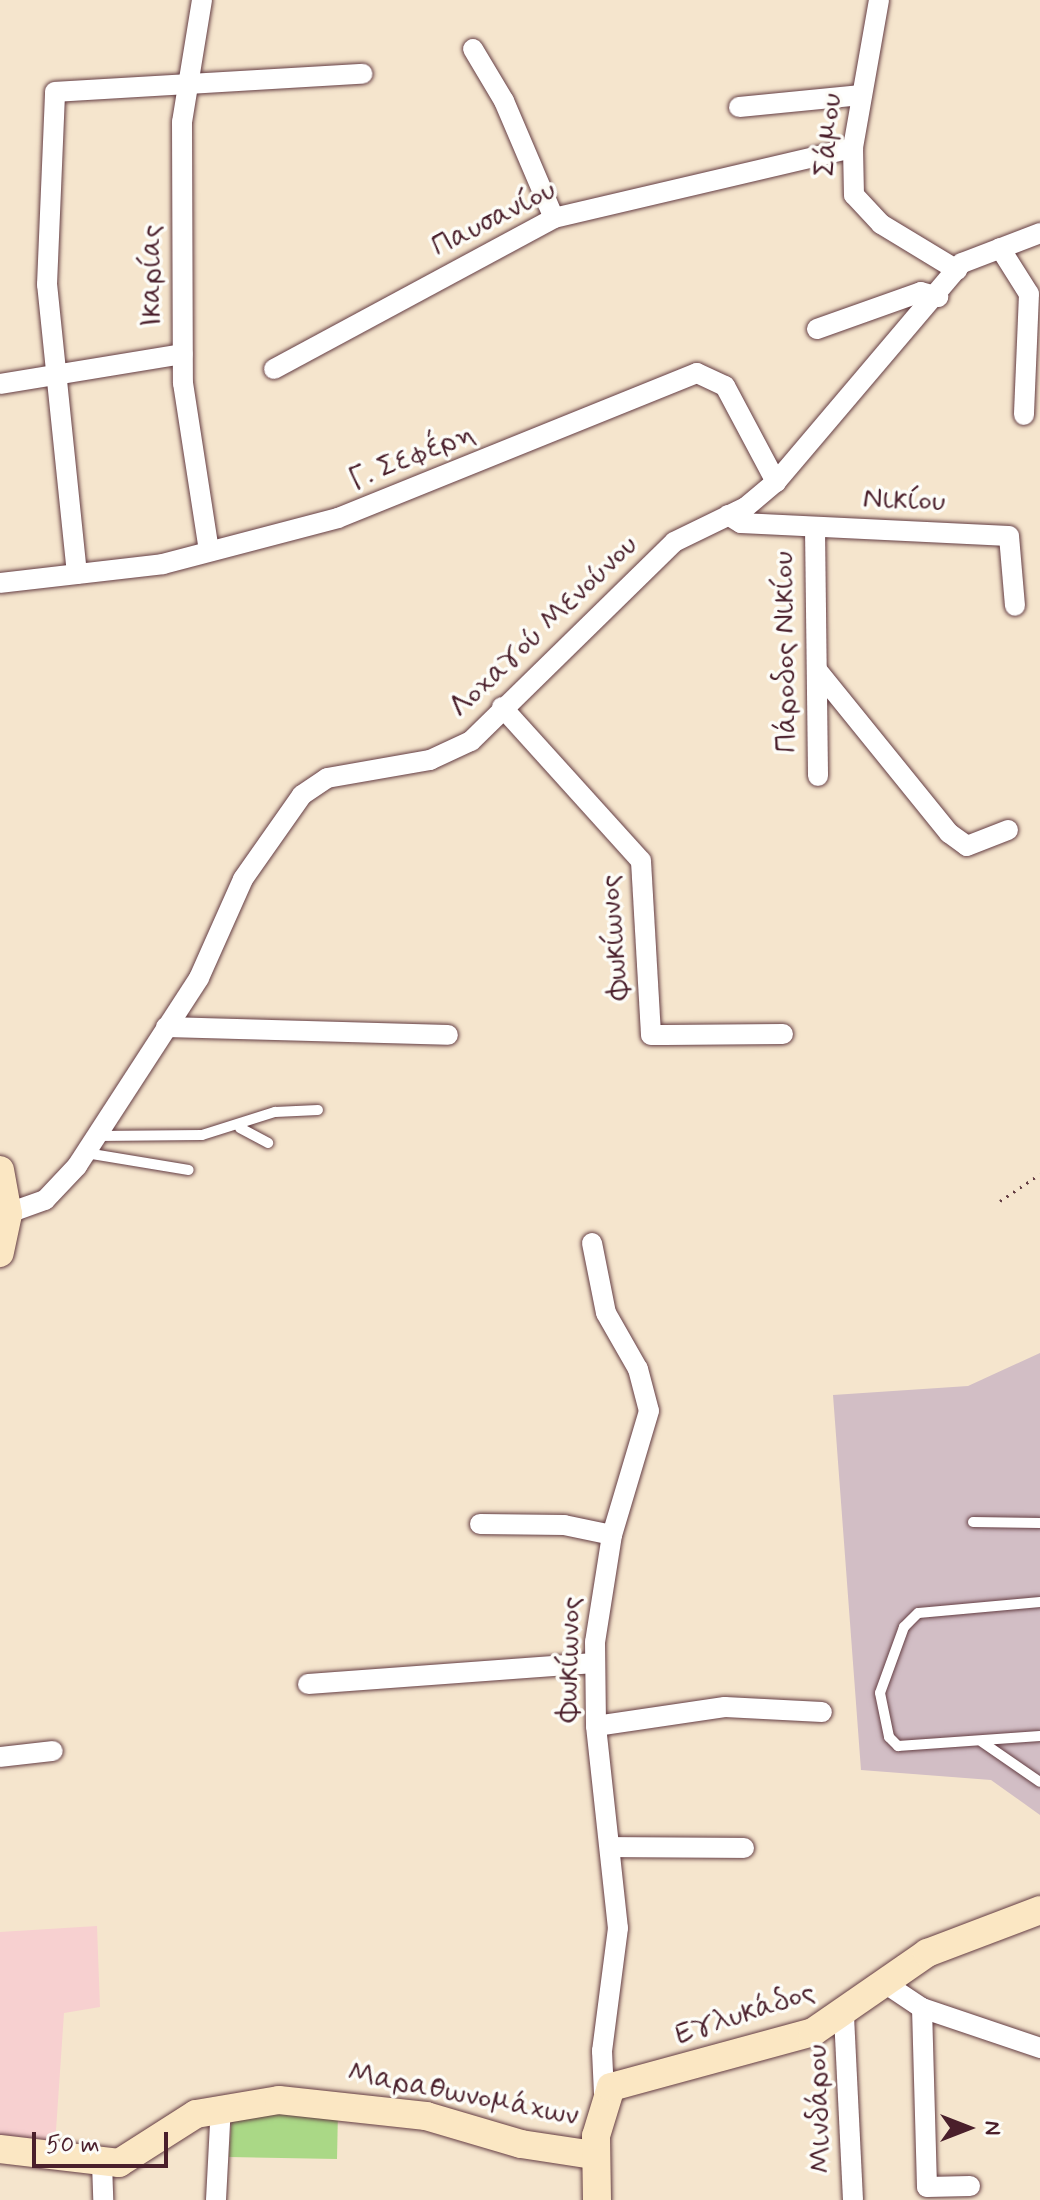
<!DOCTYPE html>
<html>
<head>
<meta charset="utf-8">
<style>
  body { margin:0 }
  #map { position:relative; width:1040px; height:2200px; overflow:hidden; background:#f5e5cd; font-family:Mynerve,sans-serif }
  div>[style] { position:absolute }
  .built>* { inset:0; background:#f7d0d0 }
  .industrial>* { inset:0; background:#d2bec5 }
  .green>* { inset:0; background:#aad886 }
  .path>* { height:3px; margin-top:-1.5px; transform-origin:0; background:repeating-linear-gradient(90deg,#643d43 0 2px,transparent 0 8px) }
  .roads { filter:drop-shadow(0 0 2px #643d43) drop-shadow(0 0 2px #643d43) }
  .lane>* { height:10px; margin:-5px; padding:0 5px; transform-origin:5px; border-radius:5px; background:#fff }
  .street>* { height:20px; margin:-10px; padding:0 10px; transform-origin:10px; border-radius:10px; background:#fff }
  .secondary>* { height:28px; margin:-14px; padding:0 14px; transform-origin:14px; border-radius:14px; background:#fbe7c3 }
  span { translate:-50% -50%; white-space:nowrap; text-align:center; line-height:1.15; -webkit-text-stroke:7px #fdfcf7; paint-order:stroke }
  .street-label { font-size:30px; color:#4a1f2b }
  .north { position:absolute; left:928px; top:2088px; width:80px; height:80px; -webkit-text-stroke:6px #fdfcf7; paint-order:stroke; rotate:90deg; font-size:22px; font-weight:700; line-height:32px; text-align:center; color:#4a1f2b }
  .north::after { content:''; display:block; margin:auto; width:28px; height:36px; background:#4a1f2b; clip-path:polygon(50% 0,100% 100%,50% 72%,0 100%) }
  .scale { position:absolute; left:32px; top:2132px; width:136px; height:36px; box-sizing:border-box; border:4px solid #4a1f2b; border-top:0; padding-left:10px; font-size:24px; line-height:28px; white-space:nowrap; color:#4a1f2b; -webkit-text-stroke:6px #fdfcf7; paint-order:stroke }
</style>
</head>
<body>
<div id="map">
  <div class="built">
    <i style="clip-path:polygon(97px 1926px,100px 2007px,64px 2013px,55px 2145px,0 2140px,0 1932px)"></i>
  </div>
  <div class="industrial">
    <i style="clip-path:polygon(1040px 1353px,1040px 1815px,991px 1780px,861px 1770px,833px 1395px,968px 1386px)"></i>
  </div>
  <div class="green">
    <i style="clip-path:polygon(338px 2110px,337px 2159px,229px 2157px,232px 2114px)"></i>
  </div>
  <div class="path">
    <i style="left:1000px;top:1201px;width:48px;rotate:-34deg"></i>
  </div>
  <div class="roads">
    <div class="lane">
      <i style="left:240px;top:1128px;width:32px;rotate:28deg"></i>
      <i style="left:97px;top:1136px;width:105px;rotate:-0.5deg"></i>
      <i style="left:202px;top:1135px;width:77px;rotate:-17.5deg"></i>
      <i style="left:275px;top:1112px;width:43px;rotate:-2.7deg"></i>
      <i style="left:86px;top:1153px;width:104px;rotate:9.4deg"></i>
      <i style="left:973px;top:1522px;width:67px;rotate:0.9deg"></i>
      <i style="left:1040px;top:1602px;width:122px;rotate:174.8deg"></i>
      <i style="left:918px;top:1613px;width:20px;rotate:135deg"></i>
      <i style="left:904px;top:1627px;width:70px;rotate:110deg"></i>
      <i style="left:880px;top:1693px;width:45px;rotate:78.4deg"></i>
      <i style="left:889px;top:1737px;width:13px;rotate:45deg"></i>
      <i style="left:898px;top:1746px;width:142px;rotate:-4deg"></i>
      <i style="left:982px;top:1742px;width:70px;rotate:34.6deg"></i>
    </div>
    <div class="street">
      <i style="left:202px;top:0;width:124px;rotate:99.3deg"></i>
      <i style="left:182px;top:122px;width:261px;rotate:89.8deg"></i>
      <i style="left:183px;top:383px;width:170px;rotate:81.2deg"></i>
      <i style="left:879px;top:0;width:150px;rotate:100deg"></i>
      <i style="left:853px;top:148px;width:47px;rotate:88.8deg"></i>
      <i style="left:854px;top:195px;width:40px;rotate:47deg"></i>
      <i style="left:881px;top:224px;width:89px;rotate:31.2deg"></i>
      <i style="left:473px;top:49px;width:61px;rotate:59.2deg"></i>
      <i style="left:504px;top:101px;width:127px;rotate:66.9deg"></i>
      <i style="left:739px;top:107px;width:123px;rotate:-5.6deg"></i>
      <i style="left:1000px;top:248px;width:54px;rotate:57.8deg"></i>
      <i style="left:1029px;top:294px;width:121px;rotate:92.4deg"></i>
      <i style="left:817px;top:329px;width:110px;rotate:-19.6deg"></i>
      <i style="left:921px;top:292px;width:18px;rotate:16deg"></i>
      <i style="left:274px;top:369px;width:318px;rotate:-28.3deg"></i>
      <i style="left:554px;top:218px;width:307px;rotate:-13.2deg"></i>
      <i style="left:0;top:384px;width:185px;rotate:-9.3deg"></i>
      <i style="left:728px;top:515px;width:15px;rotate:32deg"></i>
      <i style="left:741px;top:523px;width:268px;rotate:2.8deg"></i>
      <i style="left:1009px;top:536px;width:70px;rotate:85.1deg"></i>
      <i style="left:815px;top:528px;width:248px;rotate:89.3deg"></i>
      <i style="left:77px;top:574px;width:291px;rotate:-95.9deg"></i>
      <i style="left:47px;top:285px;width:193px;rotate:-87.6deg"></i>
      <i style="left:55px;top:92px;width:308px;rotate:-3.4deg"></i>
      <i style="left:0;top:583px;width:164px;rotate:-6.6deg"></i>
      <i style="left:163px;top:564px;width:181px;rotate:-14.7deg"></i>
      <i style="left:338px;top:518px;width:387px;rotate:-22deg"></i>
      <i style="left:697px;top:373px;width:31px;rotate:25deg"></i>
      <i style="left:725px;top:386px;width:109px;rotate:62deg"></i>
      <i style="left:817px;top:670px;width:210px;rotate:51deg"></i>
      <i style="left:949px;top:833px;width:22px;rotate:36deg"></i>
      <i style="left:967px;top:846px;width:44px;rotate:-21.3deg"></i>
      <i style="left:502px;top:707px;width:207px;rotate:47.9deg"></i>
      <i style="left:641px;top:861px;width:174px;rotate:86.7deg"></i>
      <i style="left:651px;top:1035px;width:132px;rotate:-0.4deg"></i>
      <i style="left:166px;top:1027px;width:282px;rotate:1.6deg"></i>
      <i style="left:0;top:1216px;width:48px;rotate:-19.6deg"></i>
      <i style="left:45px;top:1200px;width:47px;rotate:-46.7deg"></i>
      <i style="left:77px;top:1166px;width:224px;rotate:-57deg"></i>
      <i style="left:199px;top:978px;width:108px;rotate:-66deg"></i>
      <i style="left:243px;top:879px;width:103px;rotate:-54.9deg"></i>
      <i style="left:302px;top:795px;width:30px;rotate:-34deg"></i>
      <i style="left:327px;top:778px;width:105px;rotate:-9.9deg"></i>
      <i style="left:430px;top:760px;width:45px;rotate:-24.9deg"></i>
      <i style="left:471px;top:741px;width:284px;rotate:-44.4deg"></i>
      <i style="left:674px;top:542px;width:80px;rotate:-25.9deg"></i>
      <i style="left:746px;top:507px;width:39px;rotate:-40deg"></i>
      <i style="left:776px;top:482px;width:287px;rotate:-49.7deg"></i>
      <i style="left:962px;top:263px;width:84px;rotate:-21deg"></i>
      <i style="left:592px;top:1243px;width:71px;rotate:78.7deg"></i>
      <i style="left:606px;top:1313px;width:64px;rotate:60.3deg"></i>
      <i style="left:638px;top:1369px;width:43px;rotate:75.3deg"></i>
      <i style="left:649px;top:1411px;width:129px;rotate:106.6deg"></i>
      <i style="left:612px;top:1535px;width:108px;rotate:99deg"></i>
      <i style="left:595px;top:1642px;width:84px;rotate:89.3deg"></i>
      <i style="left:596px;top:1726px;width:203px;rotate:83.8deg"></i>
      <i style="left:618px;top:1928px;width:124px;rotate:97.4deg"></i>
      <i style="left:602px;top:2051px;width:42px;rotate:87.3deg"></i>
      <i style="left:480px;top:1524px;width:84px;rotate:0.7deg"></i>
      <i style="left:564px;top:1525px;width:49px;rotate:11.8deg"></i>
      <i style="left:308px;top:1684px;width:287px;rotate:-4.2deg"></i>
      <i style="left:596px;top:1726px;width:130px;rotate:-8.4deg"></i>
      <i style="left:725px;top:1707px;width:97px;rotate:3deg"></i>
      <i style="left:0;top:1757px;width:53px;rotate:-6.5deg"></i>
      <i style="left:610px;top:1847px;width:134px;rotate:0.4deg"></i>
      <i style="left:883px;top:1982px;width:47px;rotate:33.7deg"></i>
      <i style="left:922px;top:2008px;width:125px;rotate:18.7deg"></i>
      <i style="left:922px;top:2008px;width:179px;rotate:88.4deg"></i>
      <i style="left:927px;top:2187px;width:43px;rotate:-1.3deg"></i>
      <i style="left:844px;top:2016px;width:184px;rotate:87.2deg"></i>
      <i style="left:102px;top:2163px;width:37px;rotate:88deg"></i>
      <i style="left:216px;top:2200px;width:94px;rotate:-87deg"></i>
    </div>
    <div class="secondary">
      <i style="left:0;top:1170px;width:45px;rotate:79.7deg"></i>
      <i style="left:8px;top:1214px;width:40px;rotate:102deg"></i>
      <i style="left:0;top:2149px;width:120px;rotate:6.7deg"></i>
      <i style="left:119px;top:2163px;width:91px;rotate:-32.5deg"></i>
      <i style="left:196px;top:2114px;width:84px;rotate:-9.6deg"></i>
      <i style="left:279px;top:2100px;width:148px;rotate:6.2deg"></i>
      <i style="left:426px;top:2116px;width:99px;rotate:16.4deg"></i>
      <i style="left:521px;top:2144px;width:74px;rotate:8.6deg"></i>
      <i style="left:597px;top:2200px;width:64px;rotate:-90.9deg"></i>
      <i style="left:596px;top:2136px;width:51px;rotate:-73deg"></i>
      <i style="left:611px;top:2087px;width:209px;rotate:-15.2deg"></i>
      <i style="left:813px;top:2032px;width:139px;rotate:-34.7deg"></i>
      <i style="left:927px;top:1953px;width:121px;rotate:-20.8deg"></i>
    </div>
  </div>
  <div class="street-label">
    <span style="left:829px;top:135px;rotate:-85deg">Σάμου</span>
    <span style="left:494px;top:219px;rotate:-27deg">Παυσανίου</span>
    <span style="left:152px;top:276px;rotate:-90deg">Ικαρίας</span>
    <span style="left:412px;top:457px;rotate:-22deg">Γ. Σεφέρη</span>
    <span style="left:904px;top:501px;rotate:2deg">Νικίου</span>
    <span style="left:544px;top:627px;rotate:-44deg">Λοχαγού Μενούνου</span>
    <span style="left:786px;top:652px;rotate:-91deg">Πάροδος Νικίου</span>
    <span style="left:615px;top:937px;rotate:-94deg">Φωκίωνος</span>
    <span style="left:570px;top:1659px;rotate:-88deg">Φωκίωνος</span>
    <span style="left:745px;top:2014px;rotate:-18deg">Εγλυκάδος</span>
    <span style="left:463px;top:2095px;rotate:11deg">Μαραθωνομάχων</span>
    <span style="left:820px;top:2109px;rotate:-92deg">Μινδάρου</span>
  </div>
  <div class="north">N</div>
  <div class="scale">50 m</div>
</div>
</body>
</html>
